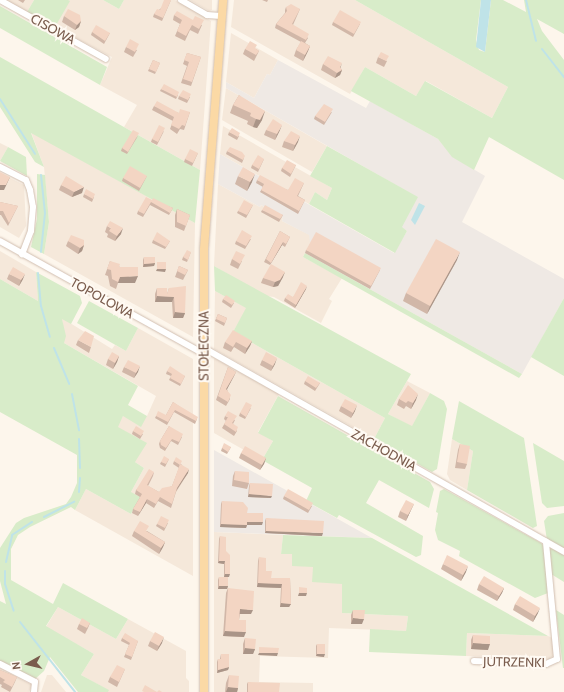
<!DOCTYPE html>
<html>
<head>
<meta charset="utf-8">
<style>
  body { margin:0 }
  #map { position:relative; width:564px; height:692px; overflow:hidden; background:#fdf6ec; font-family:Cabin,sans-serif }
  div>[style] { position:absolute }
  .residential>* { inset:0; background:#f5e8da }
  .industrial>* { inset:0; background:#efe9e4 }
  .green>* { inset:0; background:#d8ecc9 }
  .water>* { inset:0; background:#bfe3e8 }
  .stream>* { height:2px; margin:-1px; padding:0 1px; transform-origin:1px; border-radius:1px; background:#bfe3e8 }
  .roads { filter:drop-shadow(0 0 1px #d1beb0) drop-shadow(0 0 1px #d1beb0) }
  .minor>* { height:6px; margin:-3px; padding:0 3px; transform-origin:3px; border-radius:3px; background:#fff }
  .major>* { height:8px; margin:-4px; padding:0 4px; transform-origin:4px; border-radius:4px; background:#fbd9a5 }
  .wall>* { inset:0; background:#d1b7a8 }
  .shaded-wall>* { inset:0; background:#aa9588 }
  .building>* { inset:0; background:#f3d5c3 }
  span { translate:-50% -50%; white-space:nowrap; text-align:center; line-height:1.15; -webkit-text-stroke:4px #fffaf3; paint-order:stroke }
  .street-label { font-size:13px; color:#7a5c4d }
  .north { position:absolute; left:8px; top:644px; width:40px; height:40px; -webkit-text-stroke:3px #fffaf3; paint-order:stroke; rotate:262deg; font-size:11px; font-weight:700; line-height:16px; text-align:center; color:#7a5c4d }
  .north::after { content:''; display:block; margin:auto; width:14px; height:18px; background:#7a5c4d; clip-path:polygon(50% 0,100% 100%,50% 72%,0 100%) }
</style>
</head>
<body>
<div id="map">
  <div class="residential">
    <i style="clip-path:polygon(6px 0,34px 0,27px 12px)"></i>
    <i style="clip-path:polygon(68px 0,103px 0,119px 9px,124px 0,175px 0,211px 21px,200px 170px,124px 127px,137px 105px,100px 85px,112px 57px,55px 27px)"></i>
    <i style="clip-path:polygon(190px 0,212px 0,212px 10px,209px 11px)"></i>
    <i style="clip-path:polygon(234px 0,355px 0,508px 87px,492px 118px,426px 81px,416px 96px,365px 67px,350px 94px,231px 27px)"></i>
    <i style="clip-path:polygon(231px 33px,278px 60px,270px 75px,267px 74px,254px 98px,226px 82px)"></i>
    <i style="clip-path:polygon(226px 88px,327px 146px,312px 172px,222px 120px)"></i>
    <i style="clip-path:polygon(223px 126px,332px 188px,327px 200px,315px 192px,309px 204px,220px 154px)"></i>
    <i style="clip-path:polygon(31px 132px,195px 223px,193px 337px,44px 254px,49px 222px,44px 167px)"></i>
    <i style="clip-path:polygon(0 143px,8px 147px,0 161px)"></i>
    <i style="clip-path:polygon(0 173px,24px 185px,26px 226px,19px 238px,0 227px)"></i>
    <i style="clip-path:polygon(218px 184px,260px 207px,261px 205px,283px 218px,282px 221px,310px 235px,310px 243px,303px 257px,342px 278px,329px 299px,332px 301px,321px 323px,274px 297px,266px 296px,214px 266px)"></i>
    <i style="clip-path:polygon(0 251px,36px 272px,38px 301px,0 279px)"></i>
    <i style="clip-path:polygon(215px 291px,247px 308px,233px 332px,385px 418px,374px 439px,214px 349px)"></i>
    <i style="clip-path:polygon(62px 318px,112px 349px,115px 345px,126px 351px,138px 328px,193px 359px,193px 576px,75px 510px,86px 489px,131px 514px,138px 503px,131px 492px,144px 468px,135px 462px,117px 427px,123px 416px,147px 416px,156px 396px,64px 343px)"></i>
    <i style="clip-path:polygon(214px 358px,279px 394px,258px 432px,273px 441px,262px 460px,214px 433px)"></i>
    <i style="clip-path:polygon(407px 381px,430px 393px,412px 427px,388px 414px)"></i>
    <i style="clip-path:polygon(452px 439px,473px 451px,467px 490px,450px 480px,447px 474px)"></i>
    <i style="clip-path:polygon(214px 532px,283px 535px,281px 554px,292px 554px,342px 584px,342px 613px,408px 616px,406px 631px,329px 628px,328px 658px,260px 656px,259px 682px,313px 683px,313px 692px,214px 692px)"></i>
    <i style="clip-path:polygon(58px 607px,116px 639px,128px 619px,186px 651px,186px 678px,189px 681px,189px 692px,108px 692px,108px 690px,81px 675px,94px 654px,46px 627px)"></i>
    <i style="clip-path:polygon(467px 633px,548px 636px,552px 638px,554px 655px,549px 659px,466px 656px)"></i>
    <i style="clip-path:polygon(0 668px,32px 685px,29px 692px,0 692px)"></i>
    <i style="clip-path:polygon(47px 675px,52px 675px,66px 692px,41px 692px)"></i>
  </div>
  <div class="industrial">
    <i style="clip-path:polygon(278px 60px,366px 108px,370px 101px,438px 139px,453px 157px,485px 176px,462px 222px,564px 279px,564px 298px,522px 374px,305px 253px,310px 243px,309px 235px,282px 221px,283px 218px,261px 205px,260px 207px,218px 184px,220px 154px,394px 253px,407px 231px,401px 227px,417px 197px,226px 88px,226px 82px,254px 98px,267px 74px,270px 75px)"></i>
    <i style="clip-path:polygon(214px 450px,372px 538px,214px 532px)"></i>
  </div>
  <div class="green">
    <i style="clip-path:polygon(34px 0,68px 0,70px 1px,55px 27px,27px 12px)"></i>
    <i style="clip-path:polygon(103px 0,124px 0,119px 9px)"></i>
    <i style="clip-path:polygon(355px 0,481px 0,476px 40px,479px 50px,485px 52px,491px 0,503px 0,526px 12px,524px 0,564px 0,564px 34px,537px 19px,542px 31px,564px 60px,564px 180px,489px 137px,474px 170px,452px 157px,438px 139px,351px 91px,365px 67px,416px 96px,425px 81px,492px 118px,508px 87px)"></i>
    <i style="clip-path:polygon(0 6px,107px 67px,100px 85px,0 28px)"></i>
    <i style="clip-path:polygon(0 57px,200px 170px,195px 223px,31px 133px,44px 167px,35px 162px,0 107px)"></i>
    <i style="clip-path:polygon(327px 146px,418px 197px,402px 227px,407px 231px,395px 253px,309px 204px,315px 192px,327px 200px,332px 188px,310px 176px)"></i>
    <i style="clip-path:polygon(8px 147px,26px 157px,27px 176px,0 161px)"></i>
    <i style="clip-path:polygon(37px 174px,45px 175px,49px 222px,44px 254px,31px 247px,37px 219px)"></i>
    <i style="clip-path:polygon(305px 253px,522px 374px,519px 378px,303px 257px)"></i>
    <i style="clip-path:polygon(214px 266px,411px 374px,388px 414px,412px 426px,430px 393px,444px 401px,447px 409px,437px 469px,432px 472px,374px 439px,385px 418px,233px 332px,246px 308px,215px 291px)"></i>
    <i style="clip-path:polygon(36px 272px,80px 296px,82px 303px,71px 324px,62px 319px,66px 336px,64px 343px,138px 386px,128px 405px,147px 416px,141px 427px,123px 416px,118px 427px,147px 443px,135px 462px,144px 468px,131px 492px,140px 497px,131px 514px,86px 489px,75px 510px,71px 507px,30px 527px,18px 535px,11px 549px,11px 580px,53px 604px,63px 583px,128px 619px,116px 639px,58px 607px,46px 626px,94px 654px,81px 675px,109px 690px,108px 692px,78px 692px,50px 657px,44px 671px,34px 680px,0 661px,0 601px,6px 604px,0 581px,0 548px,16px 523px,24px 518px,66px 504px,71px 497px,77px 483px,77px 455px,0 412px,0 279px,38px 301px)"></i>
    <i style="clip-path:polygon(564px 298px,564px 376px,531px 357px)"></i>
    <i style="clip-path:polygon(89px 301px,138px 328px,126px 351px,77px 323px)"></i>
    <i style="clip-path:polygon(278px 396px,430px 482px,434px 489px,429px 508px,379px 480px,366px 503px,423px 536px,421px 555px,416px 557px,339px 515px,337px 518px,306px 501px,312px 488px,262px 460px,273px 441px,258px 433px)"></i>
    <i style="clip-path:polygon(459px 401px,524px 438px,537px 526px,533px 528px,467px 490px,473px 451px,452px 439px)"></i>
    <i style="clip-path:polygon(533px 443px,564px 461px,564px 506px,547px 508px,542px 503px)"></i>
    <i style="clip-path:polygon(444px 489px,541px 543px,544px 546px,548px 593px,535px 598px,459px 556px,460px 551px,438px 540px,435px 530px,438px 513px,436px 512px,440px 491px)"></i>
    <i style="clip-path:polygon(564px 513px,564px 549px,547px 540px,544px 521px,548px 516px)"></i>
    <i style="clip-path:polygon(283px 535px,372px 538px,548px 636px,467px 633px,466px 656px,369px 652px,370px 629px,406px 631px,408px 616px,342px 613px,342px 584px,312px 582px,313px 567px,292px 566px,292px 554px,281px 554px)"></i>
    <i style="clip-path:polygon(553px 548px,564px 554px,564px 582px,551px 574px,549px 549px)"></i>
    <i style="clip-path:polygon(556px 610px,564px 615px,564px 668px,563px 668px)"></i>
  </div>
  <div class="water">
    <i style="clip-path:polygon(481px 0,491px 0,485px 52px,476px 47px)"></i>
    <i style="clip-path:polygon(419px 203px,425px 206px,415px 225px,411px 220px)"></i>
  </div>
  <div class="stream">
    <i style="left:526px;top:0;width:42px;rotate:76.3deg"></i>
    <i style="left:542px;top:49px;width:36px;rotate:52deg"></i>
    <i style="left:0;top:99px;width:65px;rotate:57.5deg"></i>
    <i style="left:41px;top:175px;width:38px;rotate:84deg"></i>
    <i style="left:45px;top:213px;width:39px;rotate:96deg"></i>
    <i style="left:38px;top:273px;width:33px;rotate:85deg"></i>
    <i style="left:41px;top:306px;width:32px;rotate:74deg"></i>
    <i style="left:54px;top:348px;width:39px;rotate:67deg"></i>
    <i style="left:72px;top:394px;width:37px;rotate:79deg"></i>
    <i style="left:79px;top:439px;width:29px;rotate:88deg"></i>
    <i style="left:79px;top:492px;width:14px;rotate:-86deg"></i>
    <i style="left:44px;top:517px;width:34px;rotate:-27deg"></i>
    <i style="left:6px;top:562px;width:28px;rotate:-77deg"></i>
    <i style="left:12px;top:535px;width:24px;rotate:-33deg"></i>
    <i style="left:5px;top:571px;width:13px;rotate:90deg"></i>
    <i style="left:5px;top:584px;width:28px;rotate:72deg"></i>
    <i style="left:20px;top:622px;width:89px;rotate:51.8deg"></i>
  </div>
  <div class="roads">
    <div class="minor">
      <i style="left:0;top:0;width:121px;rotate:29.1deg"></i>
      <i style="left:181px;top:0;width:30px;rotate:30deg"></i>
      <i style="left:207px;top:15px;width:14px;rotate:4deg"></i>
      <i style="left:0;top:167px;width:29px;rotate:27deg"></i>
      <i style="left:26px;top:180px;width:11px;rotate:68deg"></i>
      <i style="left:30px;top:190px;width:17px;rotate:80deg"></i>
      <i style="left:33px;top:207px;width:24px;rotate:95deg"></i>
      <i style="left:31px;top:231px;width:25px;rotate:111deg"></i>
      <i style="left:0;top:241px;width:233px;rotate:29deg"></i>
      <i style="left:204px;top:348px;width:414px;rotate:29.5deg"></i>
      <i style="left:474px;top:661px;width:72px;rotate:2.4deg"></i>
      <i style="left:546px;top:664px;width:12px;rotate:-24deg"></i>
      <i style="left:557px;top:659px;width:118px;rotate:-95.4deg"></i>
      <i style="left:0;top:664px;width:39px;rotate:27deg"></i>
      <i style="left:35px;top:682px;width:10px;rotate:96deg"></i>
    </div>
    <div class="major">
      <i style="left:204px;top:692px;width:443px;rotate:-90deg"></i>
      <i style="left:204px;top:249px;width:250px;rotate:-85.6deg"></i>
    </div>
  </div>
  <div class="wall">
    <i style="clip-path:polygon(18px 0,25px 0,23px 3px)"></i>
    <i style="clip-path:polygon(171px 0,162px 21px,153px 17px,154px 14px)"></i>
    <i style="clip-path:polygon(262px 0,268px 0,267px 2px)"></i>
    <i style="clip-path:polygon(286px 7px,300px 9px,293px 25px,308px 38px,305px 43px,310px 46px,308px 51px,303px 61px,294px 56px,296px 50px,301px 42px,275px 28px,276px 24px,285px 13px,285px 10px)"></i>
    <i style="clip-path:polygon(174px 15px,202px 25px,198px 34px,190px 30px,185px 41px,175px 36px,180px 24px,173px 20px)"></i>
    <i style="clip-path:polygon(64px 16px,81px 21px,79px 27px,75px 30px,62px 22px)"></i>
    <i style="clip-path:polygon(333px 22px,360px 24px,353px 37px,332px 25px)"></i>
    <i style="clip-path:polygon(92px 32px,110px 33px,104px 44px,91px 35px)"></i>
    <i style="clip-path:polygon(126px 47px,137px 50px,133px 57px,124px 52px)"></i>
    <i style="clip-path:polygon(245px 49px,256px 49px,259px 51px,254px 61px,243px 54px)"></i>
    <i style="clip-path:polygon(187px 53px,201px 57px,191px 86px,181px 83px,187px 66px,183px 64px)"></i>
    <i style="clip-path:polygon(378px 57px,387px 61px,384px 67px,376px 63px)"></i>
    <i style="clip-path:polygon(153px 60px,160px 63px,155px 74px,148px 71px)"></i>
    <i style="clip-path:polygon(323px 64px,340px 67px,342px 70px,340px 75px,335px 78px,321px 70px)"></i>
    <i style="clip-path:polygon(161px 89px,178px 95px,176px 99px,160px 91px)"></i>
    <i style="clip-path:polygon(239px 95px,262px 120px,257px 128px,253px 127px,247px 124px,248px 121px,230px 113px,233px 105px)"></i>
    <i style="clip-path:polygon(179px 96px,190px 97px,187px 103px,178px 99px)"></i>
    <i style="clip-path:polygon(154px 106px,179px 113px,190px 112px,184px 130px,180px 129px,177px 134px,170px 129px,173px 121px,152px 110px)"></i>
    <i style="clip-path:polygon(332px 112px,324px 125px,314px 119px,315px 116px)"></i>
    <i style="clip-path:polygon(266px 130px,280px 130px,275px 140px,264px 135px)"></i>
    <i style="clip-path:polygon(164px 131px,157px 145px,151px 142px,152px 139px)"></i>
    <i style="clip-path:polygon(229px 132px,239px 136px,237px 140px,228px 135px)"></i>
    <i style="clip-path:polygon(138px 136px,127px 154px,121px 151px,122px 148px)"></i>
    <i style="clip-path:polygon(284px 141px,298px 142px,293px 151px,282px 147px)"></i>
    <i style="clip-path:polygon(227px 151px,244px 158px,242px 163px,226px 154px)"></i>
    <i style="clip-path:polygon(198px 153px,192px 166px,184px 162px,185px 159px)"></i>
    <i style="clip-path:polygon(264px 159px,258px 172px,251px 168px,252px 165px)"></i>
    <i style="clip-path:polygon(296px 165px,290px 177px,281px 171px,282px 168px)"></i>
    <i style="clip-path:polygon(147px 176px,139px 191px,122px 181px,123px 178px)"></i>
    <i style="clip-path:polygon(238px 176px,252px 182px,247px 191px,235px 184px)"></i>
    <i style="clip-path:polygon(257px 180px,288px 190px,304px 183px,298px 196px,305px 200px,298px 214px,260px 192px,263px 187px,256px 183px)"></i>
    <i style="clip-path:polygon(61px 185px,82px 193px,72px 197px,59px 190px)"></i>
    <i style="clip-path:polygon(84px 194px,94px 197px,92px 202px,83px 197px)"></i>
    <i style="clip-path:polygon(152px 200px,173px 208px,169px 215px,150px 205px,143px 217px,137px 214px,138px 211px)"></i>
    <i style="clip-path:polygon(0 202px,18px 206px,8px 226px,1px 215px,0 215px)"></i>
    <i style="clip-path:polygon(253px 205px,246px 218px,237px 213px,238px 211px)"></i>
    <i style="clip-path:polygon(177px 209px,190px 215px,184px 231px,175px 227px,175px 215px)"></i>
    <i style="clip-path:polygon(262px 210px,283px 215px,279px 222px,261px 212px)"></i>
    <i style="clip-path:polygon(107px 226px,121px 234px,115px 241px,107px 237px,108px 234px,105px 232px)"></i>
    <i style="clip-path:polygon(280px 231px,290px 237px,285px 247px,282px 245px,270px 265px,264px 262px)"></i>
    <i style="clip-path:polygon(251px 239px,245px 249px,235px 244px,236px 241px)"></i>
    <i style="clip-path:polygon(153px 240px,170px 241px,165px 249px,152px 243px)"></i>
    <i style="clip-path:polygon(68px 241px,84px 245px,82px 251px,78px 254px,66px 246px)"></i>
    <i style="clip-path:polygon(306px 250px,380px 270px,370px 289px,305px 253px)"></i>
    <i style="clip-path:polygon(191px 252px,187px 262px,182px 260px,183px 257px)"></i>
    <i style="clip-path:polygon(144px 257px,155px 263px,154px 266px,143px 267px,143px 260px)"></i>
    <i style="clip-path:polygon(232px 259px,242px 261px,238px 269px,230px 265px)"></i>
    <i style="clip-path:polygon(457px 260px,427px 314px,403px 301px,406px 293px)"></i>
    <i style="clip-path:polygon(110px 261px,120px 267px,135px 283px,118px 283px,116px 289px,110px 286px,108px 276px,105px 275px)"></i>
    <i style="clip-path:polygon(179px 266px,188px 270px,183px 280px,175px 277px)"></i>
    <i style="clip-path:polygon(9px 274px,23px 279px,19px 286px,7px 279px)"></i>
    <i style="clip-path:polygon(283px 277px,278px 286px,273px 287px,261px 283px,263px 278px)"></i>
    <i style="clip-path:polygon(157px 288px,167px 294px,169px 288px,185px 313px,183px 318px,173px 318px,172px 302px,155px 302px,155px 294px)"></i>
    <i style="clip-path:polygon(306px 289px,295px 308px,284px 301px,285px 298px,293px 297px)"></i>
    <i style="clip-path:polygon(223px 299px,234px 303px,231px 308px,222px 302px)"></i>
    <i style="clip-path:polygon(218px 314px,227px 318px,224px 326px,215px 321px)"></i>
    <i style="clip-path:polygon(78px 340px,91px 347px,89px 353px,76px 345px)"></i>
    <i style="clip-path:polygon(252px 341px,250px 346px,245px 354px,234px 347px,231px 352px,223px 348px,225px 342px)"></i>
    <i style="clip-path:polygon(119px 356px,117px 362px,113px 369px,106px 365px,108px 359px)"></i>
    <i style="clip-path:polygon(262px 360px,275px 364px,271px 371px,260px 365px)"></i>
    <i style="clip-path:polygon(124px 367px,138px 372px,134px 378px,122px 372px)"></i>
    <i style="clip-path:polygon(228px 367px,236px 372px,234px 376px,227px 389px,230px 399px,226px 406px,216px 400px)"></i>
    <i style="clip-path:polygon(167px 371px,185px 376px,180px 386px,169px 380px,171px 376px,166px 374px)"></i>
    <i style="clip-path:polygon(305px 381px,320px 383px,315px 391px,304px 384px)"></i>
    <i style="clip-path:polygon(399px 399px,416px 400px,411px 409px,406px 406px,404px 409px,397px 405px)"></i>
    <i style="clip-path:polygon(173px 402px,197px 419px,195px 424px,174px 412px,167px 425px,155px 418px,156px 416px,166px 415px)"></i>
    <i style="clip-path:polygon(341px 406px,355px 411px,351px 418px,339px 411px)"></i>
    <i style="clip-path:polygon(251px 408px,245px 419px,239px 416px,240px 413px)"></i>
    <i style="clip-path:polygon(225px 416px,235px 420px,233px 424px,237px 431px,234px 436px,222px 428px,226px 421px,224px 419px)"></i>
    <i style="clip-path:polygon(169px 426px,182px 437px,178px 445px,171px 441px,165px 451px,160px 448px,159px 444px,160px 441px)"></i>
    <i style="clip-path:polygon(133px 431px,143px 434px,140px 439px,132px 434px)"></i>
    <i style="clip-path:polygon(460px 444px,467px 464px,465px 469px,455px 468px,458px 450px)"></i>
    <i style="clip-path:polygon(231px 447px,227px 454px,221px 451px,222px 448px)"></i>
    <i style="clip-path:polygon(241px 453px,266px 458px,264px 464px,260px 470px,239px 458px)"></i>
    <i style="clip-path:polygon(169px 459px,165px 467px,160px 464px,161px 462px)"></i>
    <i style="clip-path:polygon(174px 461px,181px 464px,188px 473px,176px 492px,171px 508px,158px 501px,154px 508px,146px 503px,138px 516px,132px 513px,133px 509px,140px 497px,135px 494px,136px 490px,154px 472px,153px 476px,148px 486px,159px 492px,172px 486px,179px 468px,173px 464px)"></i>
    <i style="clip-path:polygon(235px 471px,249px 483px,247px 489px,232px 486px,233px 476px)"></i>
    <i style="clip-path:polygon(250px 483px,271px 498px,248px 497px,249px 486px)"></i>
    <i style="clip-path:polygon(284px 496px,312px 506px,308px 513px,283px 499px)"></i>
    <i style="clip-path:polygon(222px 501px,247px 513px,262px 525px,247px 525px,246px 528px,220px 527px,221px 504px)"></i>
    <i style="clip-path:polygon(414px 504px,411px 510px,406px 521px,398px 517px,400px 511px)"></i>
    <i style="clip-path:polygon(266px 518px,322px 536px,265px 533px,265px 521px)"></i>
    <i style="clip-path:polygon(168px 523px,164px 531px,156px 526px,157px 524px)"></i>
    <i style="clip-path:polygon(134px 531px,147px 531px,165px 542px,163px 547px,159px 554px,132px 536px)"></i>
    <i style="clip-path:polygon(220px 536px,229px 577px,224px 577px,224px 564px,218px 563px,219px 539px)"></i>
    <i style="clip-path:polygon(259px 557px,266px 571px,271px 578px,290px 578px,291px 604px,289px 607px,280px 607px,281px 588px,257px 587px,258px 561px)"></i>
    <i style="clip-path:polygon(443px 564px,466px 572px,461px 581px,441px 569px)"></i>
    <i style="clip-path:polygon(219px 577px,228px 586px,227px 589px,218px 589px,218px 580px)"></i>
    <i style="clip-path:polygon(479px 584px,504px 588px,502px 593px,497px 601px,477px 590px)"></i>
    <i style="clip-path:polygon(228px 588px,251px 614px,240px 614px,239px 620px,244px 637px,223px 636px,226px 593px)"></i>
    <i style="clip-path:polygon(515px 604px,538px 613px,533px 622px,513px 610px)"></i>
    <i style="clip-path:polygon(353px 610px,362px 624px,351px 624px,351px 615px)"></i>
    <i style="clip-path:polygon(90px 623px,88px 628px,85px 634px,77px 629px,79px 624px)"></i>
    <i style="clip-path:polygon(473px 635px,488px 650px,471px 649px,471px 640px)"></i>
    <i style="clip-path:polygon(122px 638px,138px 641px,131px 660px,124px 657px,129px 645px,121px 641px)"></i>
    <i style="clip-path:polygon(245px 638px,255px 649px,253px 654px,243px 654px,243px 644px)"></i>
    <i style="clip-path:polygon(150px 641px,162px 643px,157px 651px,148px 646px)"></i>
    <i style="clip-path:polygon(317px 644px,324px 657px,316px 656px,316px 646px)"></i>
    <i style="clip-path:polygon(221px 654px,229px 667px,228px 670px,217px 673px,217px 662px,218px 659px,220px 659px)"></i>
    <i style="clip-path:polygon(125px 669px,117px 687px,108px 682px,110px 677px)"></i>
    <i style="clip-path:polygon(0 670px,17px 677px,15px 682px,10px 692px,1px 687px,2px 685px,0 684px)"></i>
    <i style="clip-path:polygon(229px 675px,238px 688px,237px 692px,225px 692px,226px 683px)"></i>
    <i style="clip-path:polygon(248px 682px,279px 692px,247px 692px,247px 684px)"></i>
  </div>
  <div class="shaded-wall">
    <i style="clip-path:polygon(81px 21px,79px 27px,75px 30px,77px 25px)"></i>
    <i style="clip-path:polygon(310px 46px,308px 51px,303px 61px,305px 55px)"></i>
    <i style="clip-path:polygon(342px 63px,340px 69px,342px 70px,340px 75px,335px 78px,337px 73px)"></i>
    <i style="clip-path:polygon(265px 111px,262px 120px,257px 128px,253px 127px,256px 119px)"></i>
    <i style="clip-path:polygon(282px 125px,280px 130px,275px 140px,277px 134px)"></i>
    <i style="clip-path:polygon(300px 136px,298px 142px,293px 151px,295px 145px)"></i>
    <i style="clip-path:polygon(255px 174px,252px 182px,247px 191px,250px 182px)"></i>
    <i style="clip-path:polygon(10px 177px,4px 190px,0 190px,0 185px)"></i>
    <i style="clip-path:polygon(84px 187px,82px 193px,72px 197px,74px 192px)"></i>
    <i style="clip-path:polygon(123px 228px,121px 234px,115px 241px,117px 236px)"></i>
    <i style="clip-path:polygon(283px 242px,282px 245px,270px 265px,271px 263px)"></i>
    <i style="clip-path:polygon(84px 245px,82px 251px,78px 254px,80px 248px)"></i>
    <i style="clip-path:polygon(460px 252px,457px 260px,427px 314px,430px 306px)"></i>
    <i style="clip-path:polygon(155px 263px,154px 266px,143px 267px,144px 264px)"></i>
    <i style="clip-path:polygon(157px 269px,166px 269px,165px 272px,156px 271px)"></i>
    <i style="clip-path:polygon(285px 272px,283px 277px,278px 286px,273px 287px,275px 282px)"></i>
    <i style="clip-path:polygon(25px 274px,23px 279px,19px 286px,21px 280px)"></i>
    <i style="clip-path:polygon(138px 276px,135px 283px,118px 283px,116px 289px,120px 277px)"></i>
    <i style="clip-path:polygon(307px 286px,306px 289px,295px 308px,296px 305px)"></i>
    <i style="clip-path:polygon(157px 296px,174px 297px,172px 302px,155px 302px)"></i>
    <i style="clip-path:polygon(175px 312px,185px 313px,183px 318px,173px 318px)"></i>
    <i style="clip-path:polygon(252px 341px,250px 346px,245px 354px,247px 348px)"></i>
    <i style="clip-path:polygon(119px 356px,117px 362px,113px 369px,115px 363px)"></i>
    <i style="clip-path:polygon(277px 358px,275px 364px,271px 371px,273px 366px)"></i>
    <i style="clip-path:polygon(140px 366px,138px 372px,134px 378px,136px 373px)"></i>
    <i style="clip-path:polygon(236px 372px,234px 376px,225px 393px,226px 389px)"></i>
    <i style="clip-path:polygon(418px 394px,416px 400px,411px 409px,413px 403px)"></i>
    <i style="clip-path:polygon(357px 405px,355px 411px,351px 418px,353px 413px)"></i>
    <i style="clip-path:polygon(266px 458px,264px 464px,260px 470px,262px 465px)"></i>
    <i style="clip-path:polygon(189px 469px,188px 473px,175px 492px,177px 488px)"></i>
    <i style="clip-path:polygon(249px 494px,272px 496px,271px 498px,248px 497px)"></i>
    <i style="clip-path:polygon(147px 499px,146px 503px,138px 516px,140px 512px)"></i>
    <i style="clip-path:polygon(414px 504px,411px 510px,406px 521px,408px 515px)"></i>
    <i style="clip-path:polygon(247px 522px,263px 522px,262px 525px,246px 525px)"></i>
    <i style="clip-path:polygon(221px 524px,247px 525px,246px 528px,220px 527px)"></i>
    <i style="clip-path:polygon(266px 531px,323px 533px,322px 536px,265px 533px)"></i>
    <i style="clip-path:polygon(165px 542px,163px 547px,159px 554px,161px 548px)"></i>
    <i style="clip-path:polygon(219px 561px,225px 561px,224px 564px,218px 563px)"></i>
    <i style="clip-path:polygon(468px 566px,466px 572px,461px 581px,463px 575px)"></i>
    <i style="clip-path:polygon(225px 574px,230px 574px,229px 577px,224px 577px)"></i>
    <i style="clip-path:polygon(258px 583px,282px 584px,281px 588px,257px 587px)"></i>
    <i style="clip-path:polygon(219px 586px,228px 586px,227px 589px,218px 589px)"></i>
    <i style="clip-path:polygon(504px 588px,502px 593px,497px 601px,499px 596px)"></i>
    <i style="clip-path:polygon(299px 593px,307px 593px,306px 596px,298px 596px)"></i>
    <i style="clip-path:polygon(281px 603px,291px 604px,289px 607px,280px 607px)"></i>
    <i style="clip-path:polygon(540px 608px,538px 613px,533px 622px,535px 616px)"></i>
    <i style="clip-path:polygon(240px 609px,253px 610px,251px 614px,238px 614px)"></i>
    <i style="clip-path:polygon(353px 618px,364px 619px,362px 624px,351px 624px)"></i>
    <i style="clip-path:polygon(225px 631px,246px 632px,244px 637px,223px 636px)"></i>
    <i style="clip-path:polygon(164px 637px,162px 643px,157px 651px,159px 646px)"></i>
    <i style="clip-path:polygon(473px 643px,490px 644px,488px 650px,471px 649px)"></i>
    <i style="clip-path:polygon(245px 648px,255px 649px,253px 654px,243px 654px)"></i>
    <i style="clip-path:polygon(259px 653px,278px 653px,277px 656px,258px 655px)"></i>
    <i style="clip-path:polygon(317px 654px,325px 654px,324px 657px,316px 656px)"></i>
    <i style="clip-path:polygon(229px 667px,228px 670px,217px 673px,218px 670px)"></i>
    <i style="clip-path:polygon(228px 687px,238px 688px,237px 692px,226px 692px)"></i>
  </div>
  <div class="building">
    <i style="clip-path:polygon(164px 0,171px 0,163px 18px,154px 14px,157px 9px,160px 10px)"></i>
    <i style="clip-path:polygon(291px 4px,300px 9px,292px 24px,309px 34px,306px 40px,276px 24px,287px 11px,286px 7px)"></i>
    <i style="clip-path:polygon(68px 9px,80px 15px,81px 21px,77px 25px,64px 16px)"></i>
    <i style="clip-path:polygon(340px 10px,361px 22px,354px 34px,333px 22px)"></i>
    <i style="clip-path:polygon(177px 11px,193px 20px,195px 16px,204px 20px,199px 29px,192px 25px,186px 36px,177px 31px,182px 20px,174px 15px)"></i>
    <i style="clip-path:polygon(96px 25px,110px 33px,105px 41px,92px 32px)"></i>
    <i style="clip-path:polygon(130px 39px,139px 44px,135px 52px,126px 47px)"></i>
    <i style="clip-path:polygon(250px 41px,257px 45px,255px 48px,259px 51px,256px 55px,245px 49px)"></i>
    <i style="clip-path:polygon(301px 41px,310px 46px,305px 55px,296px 50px)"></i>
    <i style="clip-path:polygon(381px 52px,389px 56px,386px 61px,378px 57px)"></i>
    <i style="clip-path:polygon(187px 53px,201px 57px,192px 82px,183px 79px,189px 62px,184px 60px)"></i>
    <i style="clip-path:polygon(328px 56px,342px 63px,340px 67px,342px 70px,337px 73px,323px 64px)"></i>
    <i style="clip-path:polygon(153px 60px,160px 63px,156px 72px,149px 69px)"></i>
    <i style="clip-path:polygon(164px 84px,179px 92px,177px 97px,161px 89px)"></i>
    <i style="clip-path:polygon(183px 90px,191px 94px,188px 100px,179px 96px)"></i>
    <i style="clip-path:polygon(239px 95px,265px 111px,260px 120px,256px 119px,250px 116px,251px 113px,233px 105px)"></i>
    <i style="clip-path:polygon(157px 101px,179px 113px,180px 109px,190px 112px,185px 126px,182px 125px,179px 129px,171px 125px,174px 117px,154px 106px)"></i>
    <i style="clip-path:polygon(324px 104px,333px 109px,325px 122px,315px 116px)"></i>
    <i style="clip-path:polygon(273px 119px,282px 125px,277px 134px,266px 130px)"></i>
    <i style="clip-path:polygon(159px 125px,165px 128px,158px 142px,152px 139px)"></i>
    <i style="clip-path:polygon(232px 128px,240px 133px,238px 137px,229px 132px)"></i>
    <i style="clip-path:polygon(133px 130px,139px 133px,128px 152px,122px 148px)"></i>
    <i style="clip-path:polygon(291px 131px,300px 136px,295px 145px,284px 141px)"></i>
    <i style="clip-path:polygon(230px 147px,242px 152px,245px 156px,243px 160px,227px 151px)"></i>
    <i style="clip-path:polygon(190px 149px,198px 153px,193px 163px,185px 159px)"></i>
    <i style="clip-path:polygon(258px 155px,264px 159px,259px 169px,252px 165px)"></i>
    <i style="clip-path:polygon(287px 160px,296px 165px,291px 174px,282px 168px)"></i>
    <i style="clip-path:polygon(130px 166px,147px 176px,140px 188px,123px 178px)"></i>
    <i style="clip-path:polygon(243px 167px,255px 174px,250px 182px,238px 176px)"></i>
    <i style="clip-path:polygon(0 172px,10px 177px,6px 185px,0 185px)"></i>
    <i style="clip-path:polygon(260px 175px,288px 190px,295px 178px,304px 183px,297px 196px,305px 200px,299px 211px,261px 190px,264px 184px,257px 180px)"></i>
    <i style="clip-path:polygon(66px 176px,84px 187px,74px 192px,61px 185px)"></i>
    <i style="clip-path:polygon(86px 189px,95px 194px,93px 199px,84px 194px)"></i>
    <i style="clip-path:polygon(146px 197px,152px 200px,153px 198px,173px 208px,170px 213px,151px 202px,144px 214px,138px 211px)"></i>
    <i style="clip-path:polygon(244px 200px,253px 205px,247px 215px,238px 211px)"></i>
    <i style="clip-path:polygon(0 202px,18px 206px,9px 223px,3px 211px,0 211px)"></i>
    <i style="clip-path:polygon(265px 205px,283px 215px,280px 219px,262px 210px)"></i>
    <i style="clip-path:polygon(177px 209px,190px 215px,186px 226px,177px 222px)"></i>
    <i style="clip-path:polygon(110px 221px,123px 228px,117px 236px,109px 231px,111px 228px,107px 226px)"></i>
    <i style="clip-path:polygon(242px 230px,252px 236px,246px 246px,236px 241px)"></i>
    <i style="clip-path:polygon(280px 231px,290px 237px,286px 244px,283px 242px,271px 263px,266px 259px)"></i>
    <i style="clip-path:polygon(157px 232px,170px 241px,166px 247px,153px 240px)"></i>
    <i style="clip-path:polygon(316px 232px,381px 268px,371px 286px,306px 250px)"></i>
    <i style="clip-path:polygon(71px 235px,84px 240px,84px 245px,80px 248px,68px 241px)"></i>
    <i style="clip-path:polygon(436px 239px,460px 252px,430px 306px,406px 293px)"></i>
    <i style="clip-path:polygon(187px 250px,191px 252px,188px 260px,183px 257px)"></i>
    <i style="clip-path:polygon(236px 251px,245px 255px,240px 264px,232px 259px)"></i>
    <i style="clip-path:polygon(144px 257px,155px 257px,155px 263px,144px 264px)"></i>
    <i style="clip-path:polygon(110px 261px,120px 264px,119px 267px,138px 267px,138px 276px,120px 277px,118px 282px,112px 279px,111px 270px,107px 269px)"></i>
    <i style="clip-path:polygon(157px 262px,166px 262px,166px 269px,157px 269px)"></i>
    <i style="clip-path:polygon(271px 264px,285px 272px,280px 280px,275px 282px,263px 278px)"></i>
    <i style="clip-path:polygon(179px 266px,188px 270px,185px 275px,177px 271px)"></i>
    <i style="clip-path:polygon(13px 267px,25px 274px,21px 280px,9px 274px)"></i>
    <i style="clip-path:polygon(301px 282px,307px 286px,296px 305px,285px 298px,288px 294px,293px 297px)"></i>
    <i style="clip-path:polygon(186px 286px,185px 313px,175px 312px,174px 297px,157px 296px,157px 288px,167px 288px,167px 294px,169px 288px)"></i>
    <i style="clip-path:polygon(226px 295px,235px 301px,232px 305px,223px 299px)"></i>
    <i style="clip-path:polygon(218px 314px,227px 318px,225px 323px,216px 319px)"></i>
    <i style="clip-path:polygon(233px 330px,252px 341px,247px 348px,236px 342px,233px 347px,225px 342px)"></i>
    <i style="clip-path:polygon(85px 331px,94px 336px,91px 347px,78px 340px)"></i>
    <i style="clip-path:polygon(112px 352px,119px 356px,115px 363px,108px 359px)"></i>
    <i style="clip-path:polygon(266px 352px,277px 358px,273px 366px,262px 360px)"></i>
    <i style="clip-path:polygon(128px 360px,140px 366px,136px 373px,124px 367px)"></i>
    <i style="clip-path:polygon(170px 366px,185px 376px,181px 384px,170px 378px,172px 374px,167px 371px)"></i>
    <i style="clip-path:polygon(228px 367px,236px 372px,226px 389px,231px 395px,228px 402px,218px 396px)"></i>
    <i style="clip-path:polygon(308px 376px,320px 383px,316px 388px,305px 381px)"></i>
    <i style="clip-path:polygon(408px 385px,418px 394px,413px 403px,408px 401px,406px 403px,399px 399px)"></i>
    <i style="clip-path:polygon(345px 399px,357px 405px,353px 413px,341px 406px)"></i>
    <i style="clip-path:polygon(173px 402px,198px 417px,196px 421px,175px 410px,168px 422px,156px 416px,158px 411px,166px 415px)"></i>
    <i style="clip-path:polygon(246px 402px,252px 405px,246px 417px,240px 413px)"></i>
    <i style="clip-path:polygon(228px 411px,237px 416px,232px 423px,238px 427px,236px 432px,224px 424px,228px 417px,225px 416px)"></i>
    <i style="clip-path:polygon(136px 426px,144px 431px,141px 436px,133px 431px)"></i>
    <i style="clip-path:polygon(169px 426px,183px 434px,179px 442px,172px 439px,166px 448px,161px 445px,160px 441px)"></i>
    <i style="clip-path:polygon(224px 443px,231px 447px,228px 452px,222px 448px)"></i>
    <i style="clip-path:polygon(460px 444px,470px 446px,467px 464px,457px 462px)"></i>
    <i style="clip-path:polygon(245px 446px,266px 458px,262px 465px,241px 453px)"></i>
    <i style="clip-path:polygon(164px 456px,169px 459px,166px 464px,161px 462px)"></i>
    <i style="clip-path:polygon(176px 457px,182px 461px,180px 465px,174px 461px)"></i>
    <i style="clip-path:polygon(180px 464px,189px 469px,177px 488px,172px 504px,160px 497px,156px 504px,147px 499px,140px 512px,133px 509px,142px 494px,136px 490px,149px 469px,154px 472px,147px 485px,159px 492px,162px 488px,172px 486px)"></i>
    <i style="clip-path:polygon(235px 471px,249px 472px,249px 483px,234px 480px)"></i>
    <i style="clip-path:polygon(250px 483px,273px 484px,272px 496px,249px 494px)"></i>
    <i style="clip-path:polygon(288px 489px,313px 503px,309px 510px,284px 496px)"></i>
    <i style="clip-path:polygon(406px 500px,414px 504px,408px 515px,400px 511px)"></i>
    <i style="clip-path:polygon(222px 501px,243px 502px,248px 508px,247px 513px,263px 513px,263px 522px,247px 522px,247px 525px,221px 524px)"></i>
    <i style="clip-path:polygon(161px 516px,169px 520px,165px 528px,157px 524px)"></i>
    <i style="clip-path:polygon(266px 518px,324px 521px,323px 533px,266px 531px)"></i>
    <i style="clip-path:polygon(140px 521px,149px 526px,146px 531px,165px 542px,161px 548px,134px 531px)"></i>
    <i style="clip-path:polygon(220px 536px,226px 537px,226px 551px,230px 555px,230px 574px,225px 574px,225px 561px,219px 561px)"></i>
    <i style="clip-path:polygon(447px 555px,468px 566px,463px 575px,443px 564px)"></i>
    <i style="clip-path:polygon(259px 557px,266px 558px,266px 571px,272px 571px,271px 578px,290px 578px,291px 604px,281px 603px,282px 584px,258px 583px)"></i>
    <i style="clip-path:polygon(484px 576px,504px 588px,499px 596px,479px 584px)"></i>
    <i style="clip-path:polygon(219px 577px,228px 577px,228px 586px,219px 586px)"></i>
    <i style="clip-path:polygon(299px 587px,307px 588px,307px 593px,299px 593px)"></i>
    <i style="clip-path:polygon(228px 588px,254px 591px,253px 610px,240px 609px,239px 620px,246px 620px,246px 632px,225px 631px)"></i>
    <i style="clip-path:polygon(520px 596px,540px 608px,535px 616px,515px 604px)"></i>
    <i style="clip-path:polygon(353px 610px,365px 610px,364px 619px,353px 618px)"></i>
    <i style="clip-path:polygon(82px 618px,90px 623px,87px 628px,79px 624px)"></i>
    <i style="clip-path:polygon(155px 632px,164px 637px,159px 646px,150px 641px)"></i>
    <i style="clip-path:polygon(125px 633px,138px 641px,132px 657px,125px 654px,130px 643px,122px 638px)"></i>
    <i style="clip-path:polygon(473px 635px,490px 636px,490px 644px,473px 643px)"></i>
    <i style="clip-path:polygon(245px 638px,256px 639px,255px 649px,245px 648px)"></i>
    <i style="clip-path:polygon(317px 644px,325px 644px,325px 654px,317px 654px)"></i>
    <i style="clip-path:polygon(259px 647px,279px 648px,278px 653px,259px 653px)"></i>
    <i style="clip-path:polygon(221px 654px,229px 654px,229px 667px,218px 670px,218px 659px,221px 659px)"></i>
    <i style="clip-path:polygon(117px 665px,125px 669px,119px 682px,110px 677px)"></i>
    <i style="clip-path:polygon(0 670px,17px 677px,12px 687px,3px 682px,5px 680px,0 677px)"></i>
    <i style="clip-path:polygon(229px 675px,239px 676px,238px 688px,228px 687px)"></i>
    <i style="clip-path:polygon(248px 682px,280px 683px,279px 692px,248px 692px)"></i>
    <i style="clip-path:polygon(145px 685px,157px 692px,144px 692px,142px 691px)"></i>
    <i style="clip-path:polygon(159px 690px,162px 692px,157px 692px)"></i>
  </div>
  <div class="street-label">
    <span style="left:53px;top:29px;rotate:29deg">CISOWA</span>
    <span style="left:102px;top:298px;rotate:29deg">TOPOLOWA</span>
    <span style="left:204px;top:346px;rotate:-90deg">STOŁECZNA</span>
    <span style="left:384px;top:450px;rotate:29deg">ZACHODNIA</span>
    <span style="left:514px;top:662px;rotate:1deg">JUTRZENKI</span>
  </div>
  <div class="north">N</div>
</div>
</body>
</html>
